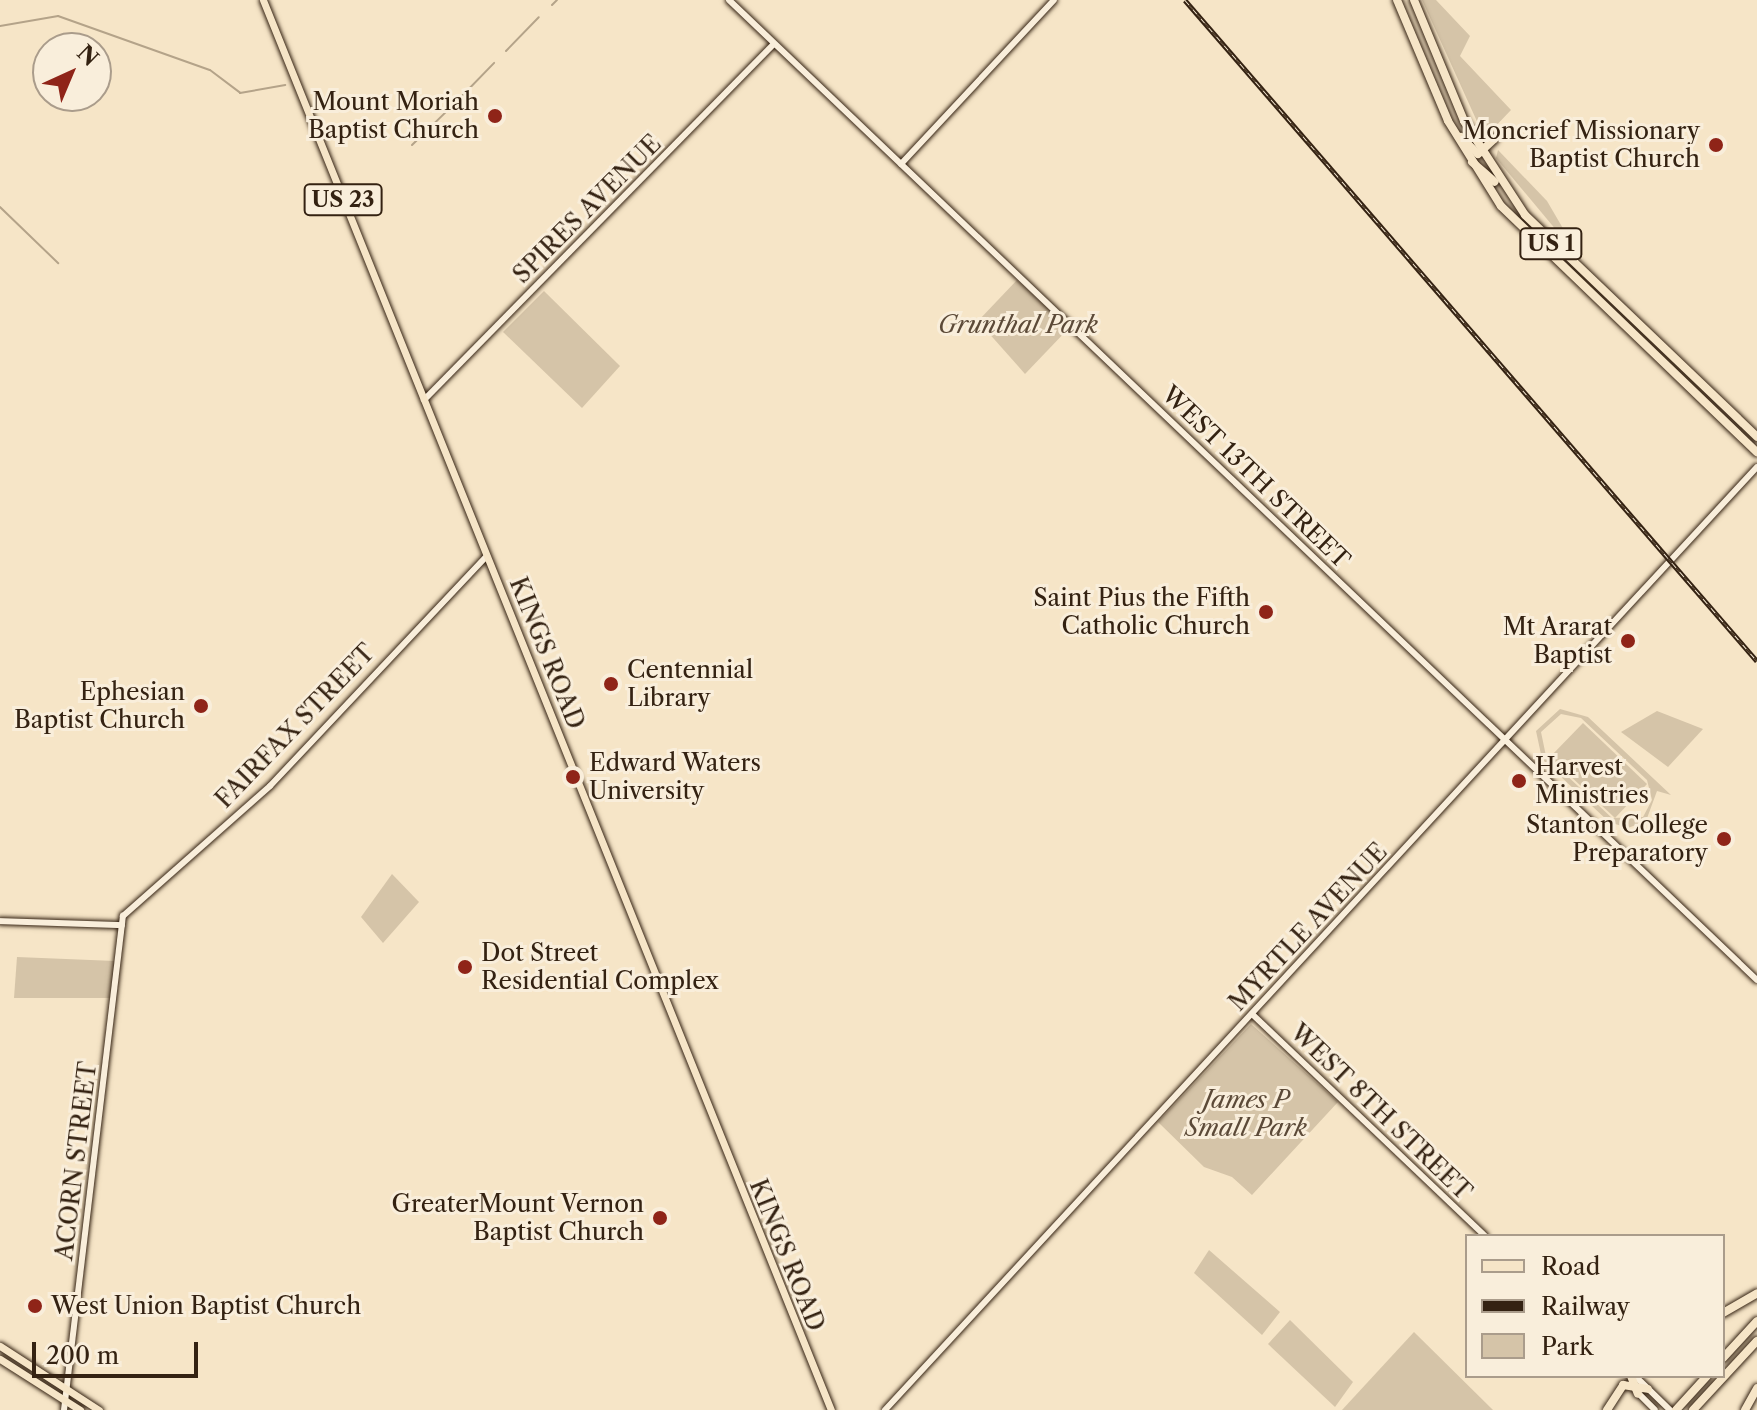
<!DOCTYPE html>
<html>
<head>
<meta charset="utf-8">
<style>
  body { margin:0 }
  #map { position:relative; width:1757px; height:1410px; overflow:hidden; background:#f6e5c7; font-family:"Libre Caslon Text",serif }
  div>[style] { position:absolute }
  .green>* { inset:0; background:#d5c4a8 }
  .stream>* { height:2px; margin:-1px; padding:0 1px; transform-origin:1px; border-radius:1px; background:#b4a389 }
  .roads { filter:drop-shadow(0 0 2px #342212) drop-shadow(0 0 2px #342212) }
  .secondary>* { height:6px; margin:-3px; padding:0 3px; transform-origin:3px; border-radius:3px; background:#f9eedb }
  .primary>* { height:7px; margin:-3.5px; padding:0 3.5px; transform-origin:3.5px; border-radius:3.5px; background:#f6e5c7 }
  .highway>* { height:8px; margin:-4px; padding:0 4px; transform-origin:4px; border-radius:4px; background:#f6e5c7 }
  .rail>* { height:5px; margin-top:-2.5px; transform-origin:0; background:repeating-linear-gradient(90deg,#f9eedb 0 6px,#342212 0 12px); box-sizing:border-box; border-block:2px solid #342212 }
  .dots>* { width:22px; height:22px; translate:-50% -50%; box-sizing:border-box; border:4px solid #f9eedb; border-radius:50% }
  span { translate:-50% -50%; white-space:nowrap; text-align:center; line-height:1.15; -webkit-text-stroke:6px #f9eedb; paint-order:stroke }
  .shield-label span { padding:2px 6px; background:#f9eedb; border:2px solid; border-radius:6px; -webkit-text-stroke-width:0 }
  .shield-label { font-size:22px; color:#342212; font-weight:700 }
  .poi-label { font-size:24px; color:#342212 }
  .right { translate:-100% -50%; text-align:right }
  .left { translate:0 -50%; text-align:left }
  .street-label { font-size:24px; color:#342212 }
  .park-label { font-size:24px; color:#5c4a38; font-style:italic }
  .legend { position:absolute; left:1465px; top:1234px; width:260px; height:144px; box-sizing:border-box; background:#f9eedb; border:2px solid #aa9c8b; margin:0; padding:10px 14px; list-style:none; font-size:24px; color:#342212 }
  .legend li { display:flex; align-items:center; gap:16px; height:40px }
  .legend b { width:40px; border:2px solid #aa9c8b }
  .north { position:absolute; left:32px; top:32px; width:80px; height:80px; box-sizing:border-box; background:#f9eedb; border:2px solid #aa9c8b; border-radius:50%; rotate:44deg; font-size:22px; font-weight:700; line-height:32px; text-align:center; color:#342212 }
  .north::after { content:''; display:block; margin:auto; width:28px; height:36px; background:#8f2418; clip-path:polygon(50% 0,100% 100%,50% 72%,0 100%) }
  .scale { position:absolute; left:32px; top:1342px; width:166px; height:36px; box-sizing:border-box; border:4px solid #342212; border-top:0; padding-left:10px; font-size:24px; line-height:28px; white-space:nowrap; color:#342212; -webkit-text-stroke:6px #f9eedb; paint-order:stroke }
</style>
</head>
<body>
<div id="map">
  <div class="green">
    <i style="clip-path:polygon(1422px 0,1436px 0,1470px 36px,1460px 56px,1511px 110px,1491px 131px,1480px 128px)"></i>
    <i style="clip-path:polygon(1498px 150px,1547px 201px,1582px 261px,1496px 158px)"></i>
    <i style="clip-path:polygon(1017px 280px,1069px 328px,1025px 374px,978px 321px)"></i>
    <i style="clip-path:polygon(544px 291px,620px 366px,582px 408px,503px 332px)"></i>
    <i style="clip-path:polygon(evenodd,1560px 709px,1588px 717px,1671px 795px,1657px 791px,1646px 821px,1628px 828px,1609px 822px,1542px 759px,1536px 731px,1560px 709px,1561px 714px,1581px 718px,1647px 780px,1652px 800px,1643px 817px,1612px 818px,1546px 756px,1541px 732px,1561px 714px)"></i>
    <i style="clip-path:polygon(1657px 711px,1703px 729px,1668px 767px,1621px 732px)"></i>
    <i style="clip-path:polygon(1583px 723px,1647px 784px,1615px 818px,1550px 757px)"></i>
    <i style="clip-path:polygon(392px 874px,419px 902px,383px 943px,361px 917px)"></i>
    <i style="clip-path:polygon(17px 957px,115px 961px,111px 998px,14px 998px)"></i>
    <i style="clip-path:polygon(1251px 1024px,1338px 1102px,1252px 1195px,1232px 1177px,1204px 1167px,1158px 1122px)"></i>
    <i style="clip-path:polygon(1209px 1250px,1280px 1312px,1262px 1335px,1194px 1273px)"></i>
    <i style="clip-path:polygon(1290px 1320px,1353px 1382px,1335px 1407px,1268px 1344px)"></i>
    <i style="clip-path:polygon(1414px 1332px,1493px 1410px,1342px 1410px)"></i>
  </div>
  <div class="stream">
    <i style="left:552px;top:5px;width:7px;rotate:-45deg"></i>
    <i style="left:0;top:26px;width:59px;rotate:-9.8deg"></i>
    <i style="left:58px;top:16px;width:161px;rotate:19.6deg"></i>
    <i style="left:210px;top:70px;width:38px;rotate:37deg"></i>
    <i style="left:240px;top:93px;width:46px;rotate:-10.1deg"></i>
    <i style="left:506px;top:51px;width:47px;rotate:-45.9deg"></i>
    <i style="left:460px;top:98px;width:49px;rotate:-45.8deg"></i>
    <i style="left:412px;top:145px;width:50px;rotate:-44.2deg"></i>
    <i style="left:0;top:207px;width:81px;rotate:44deg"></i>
  </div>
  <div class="roads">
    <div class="secondary">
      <i style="left:729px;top:0;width:1420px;rotate:43.63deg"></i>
      <i style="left:901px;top:164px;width:224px;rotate:-47deg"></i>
      <i style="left:424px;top:400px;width:499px;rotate:-45.5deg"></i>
      <i style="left:0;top:921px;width:122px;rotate:1.9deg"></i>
      <i style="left:1252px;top:1014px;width:322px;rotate:43.6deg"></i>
      <i style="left:1635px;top:1376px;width:49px;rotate:44.2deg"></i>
      <i style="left:1637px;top:1392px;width:25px;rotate:45deg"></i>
      <i style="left:64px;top:1410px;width:498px;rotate:-83.2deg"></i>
      <i style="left:123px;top:916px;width:196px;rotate:-41.5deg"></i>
      <i style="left:270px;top:786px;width:315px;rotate:-46.7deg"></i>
      <i style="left:885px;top:1410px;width:1284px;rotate:-47.24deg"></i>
    </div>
    <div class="primary">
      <i style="left:263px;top:0;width:1520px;rotate:68.06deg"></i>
      <i style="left:0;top:1346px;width:118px;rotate:32.9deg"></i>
      <i style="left:0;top:1359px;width:95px;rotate:32.5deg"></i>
    </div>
    <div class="highway">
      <i style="left:1397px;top:0;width:131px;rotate:67.1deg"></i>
      <i style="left:1448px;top:121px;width:100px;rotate:58.1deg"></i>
      <i style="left:1501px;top:206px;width:355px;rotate:43.9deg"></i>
      <i style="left:1414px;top:0;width:131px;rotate:67.5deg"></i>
      <i style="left:1464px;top:121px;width:112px;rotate:57deg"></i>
      <i style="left:1525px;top:215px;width:321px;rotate:43.7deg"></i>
      <i style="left:1470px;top:132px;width:25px;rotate:16deg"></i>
      <i style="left:1461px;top:137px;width:24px;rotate:45deg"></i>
      <i style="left:1478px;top:154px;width:22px;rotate:-43deg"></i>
      <i style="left:1472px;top:162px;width:30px;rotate:41deg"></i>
      <i style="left:1723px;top:1313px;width:39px;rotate:-30deg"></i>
      <i style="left:1723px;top:1358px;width:50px;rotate:-47.4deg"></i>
      <i style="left:1631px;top:1376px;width:19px;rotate:69deg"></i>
      <i style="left:1607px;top:1410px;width:30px;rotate:-57deg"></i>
      <i style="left:1623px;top:1385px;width:25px;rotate:9deg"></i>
      <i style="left:1676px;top:1410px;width:46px;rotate:-47.6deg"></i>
      <i style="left:1693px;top:1410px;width:94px;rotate:-47.2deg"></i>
      <i style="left:1745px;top:1410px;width:25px;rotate:-61deg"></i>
    </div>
  </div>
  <div class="rail">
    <i style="left:1185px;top:0;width:874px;rotate:49.13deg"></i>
  </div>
  <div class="dots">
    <i style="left:495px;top:116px;background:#8f2418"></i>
    <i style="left:1716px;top:145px;background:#8f2418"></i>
    <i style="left:1266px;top:612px;background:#8f2418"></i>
    <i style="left:1628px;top:641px;background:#8f2418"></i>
    <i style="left:611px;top:684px;background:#8f2418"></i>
    <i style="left:201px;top:706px;background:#8f2418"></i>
    <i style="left:573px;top:777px;background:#8f2418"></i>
    <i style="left:1519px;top:781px;background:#8f2418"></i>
    <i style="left:1724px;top:839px;background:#8f2418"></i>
    <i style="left:465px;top:967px;background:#8f2418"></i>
    <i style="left:660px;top:1218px;background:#8f2418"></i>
    <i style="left:35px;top:1306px;background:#8f2418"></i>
  </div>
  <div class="shield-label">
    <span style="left:343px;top:200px">US 23</span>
    <span style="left:1551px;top:244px">US 1</span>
  </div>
  <div class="poi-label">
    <span class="right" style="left:479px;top:116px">Mount Moriah<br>Baptist Church</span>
    <span class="right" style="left:1700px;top:145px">Moncrief Missionary<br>Baptist Church</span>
    <span class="right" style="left:1250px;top:612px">Saint Pius the Fifth<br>Catholic Church</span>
    <span class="right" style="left:1612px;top:641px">Mt Ararat<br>Baptist</span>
    <span class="left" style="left:627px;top:684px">Centennial<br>Library</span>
    <span class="right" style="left:185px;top:706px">Ephesian<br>Baptist Church</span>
    <span class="left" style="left:589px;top:777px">Edward Waters<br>University</span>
    <span class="left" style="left:1535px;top:781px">Harvest<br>Ministries</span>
    <span class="right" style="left:1708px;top:839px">Stanton College<br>Preparatory</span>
    <span class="left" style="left:481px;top:967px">Dot Street<br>Residential Complex</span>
    <span class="right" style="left:644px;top:1218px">GreaterMount Vernon<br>Baptist Church</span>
    <span class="left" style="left:51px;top:1306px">West Union Baptist Church</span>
  </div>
  <div class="street-label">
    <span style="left:587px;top:209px;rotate:-45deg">SPIRES AVENUE</span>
    <span style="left:1256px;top:477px;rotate:44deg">WEST 13TH STREET</span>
    <span style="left:547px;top:653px;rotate:68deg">KINGS ROAD</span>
    <span style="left:295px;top:726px;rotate:-46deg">FAIRFAX STREET</span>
    <span style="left:1308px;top:927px;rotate:-47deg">MYRTLE AVENUE</span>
    <span style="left:1381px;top:1112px;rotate:44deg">WEST 8TH STREET</span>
    <span style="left:76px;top:1161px;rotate:-83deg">ACORN STREET</span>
    <span style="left:787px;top:1255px;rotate:68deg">KINGS ROAD</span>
  </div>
  <div class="park-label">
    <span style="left:1018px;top:325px">Grunthal Park</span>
    <span style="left:1246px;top:1114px">James P<br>Small Park</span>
  </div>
  <ul class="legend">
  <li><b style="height:10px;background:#f6e5c7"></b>Road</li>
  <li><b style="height:10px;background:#342212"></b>Railway</li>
  <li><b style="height:22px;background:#d5c4a8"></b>Park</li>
  </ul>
  <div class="north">N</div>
  <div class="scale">200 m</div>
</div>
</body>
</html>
